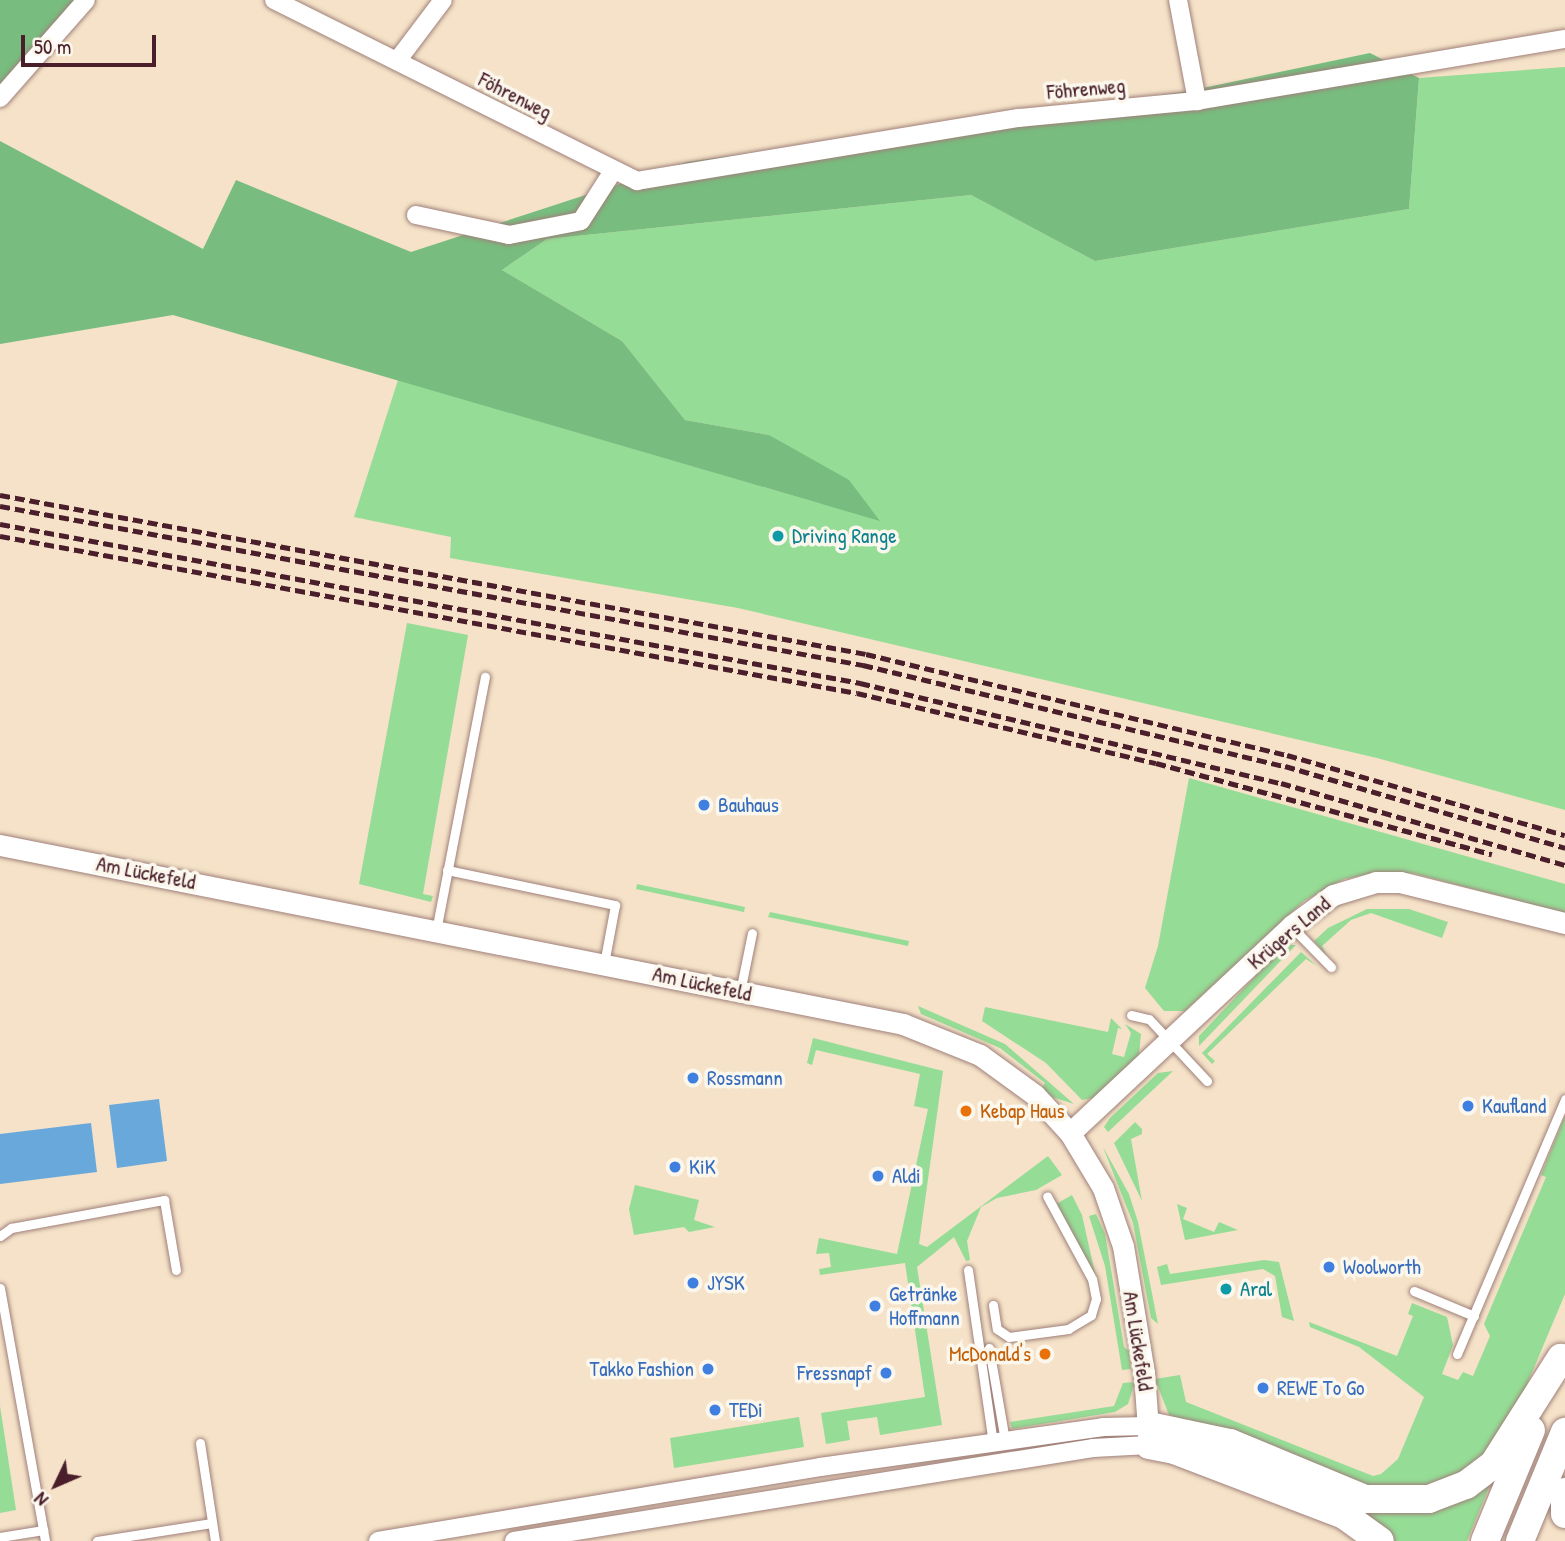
<!DOCTYPE html>
<html>
<head>
<meta charset="utf-8">
<style>
  body { margin:0 }
  #map { position:relative; width:1565px; height:1541px; overflow:hidden; background:#f5e2c8; font-family:"Patrick Hand",sans-serif }
  div>[style] { position:absolute }
  .green>* { inset:0; background:#95dc96 }
  .forest>* { inset:0; background:#78bc7f }
  .water>* { inset:0; background:#68a8db }
  .roads { filter:drop-shadow(0 0 2px #a0807a) drop-shadow(0 0 2px #a0807a) }
  .service>* { height:9px; margin:-4.5px; padding:0 4.5px; transform-origin:4.5px; border-radius:4.5px; background:#fff }
  .minor>* { height:18px; margin:-9px; padding:0 9px; transform-origin:9px; border-radius:9px; background:#fff }
  .tertiary>* { height:21px; margin:-10.5px; padding:0 10.5px; transform-origin:10.5px; border-radius:10.5px; background:#fff }
  .trunk>* { height:28px; margin:-14px; padding:0 14px; transform-origin:14px; border-radius:14px; background:#fff }
  .rail>* { height:5px; margin-top:-2.5px; transform-origin:0; background:repeating-linear-gradient(90deg,#4a1f2b 0 10px,transparent 0 15px) }
  .dots>* { width:19px; height:19px; translate:-50% -50%; box-sizing:border-box; border:4px solid #fbf7ec; border-radius:50% }
  span { translate:-50% -50%; white-space:nowrap; text-align:center; line-height:1.15; -webkit-text-stroke:7px #fbf7ec; paint-order:stroke }
  .street-label { font-size:21px; color:#4a1f2b }
  .culture-label { font-size:21px; color:#0d838f }
  .left { translate:0 -50%; text-align:left }
  .shop-label { font-size:21px; color:#366cbe }
  .right { translate:-100% -50%; text-align:right }
  .food-label { font-size:21px; color:#c56008 }
  .north { position:absolute; left:21px; top:1450px; width:70px; height:70px; -webkit-text-stroke:5px #fbf7ec; paint-order:stroke; rotate:226deg; font-size:19px; font-weight:700; line-height:28px; text-align:center; color:#4a1f2b }
  .north::after { content:''; display:block; margin:auto; width:24px; height:32px; background:#4a1f2b; clip-path:polygon(50% 0,100% 100%,50% 72%,0 100%) }
  .scale { position:absolute; left:21px; top:35px; width:135px; height:32px; box-sizing:border-box; border:4px solid #4a1f2b; border-top:0; padding-left:9px; font-size:21px; line-height:24px; white-space:nowrap; color:#4a1f2b; -webkit-text-stroke:5px #fbf7ec; paint-order:stroke }
</style>
</head>
<body>
<div id="map">
  <div class="green">
    <i style="clip-path:polygon(1565px 67px,1565px 810px,1377px 758px,738px 608px,450px 558px,451px 537px,354px 517px,398px 380px,822px 504px,769px 435px,685px 420px,622px 341px,502px 270px,547px 239px,971px 195px,1095px 261px,1409px 209px,1419px 78px)"></i>
    <i style="clip-path:polygon(407px 623px,468px 635px,423px 894px,433px 896px,431px 902px,359px 884px)"></i>
    <i style="clip-path:polygon(1189px 778px,1565px 884px,1565px 913px,1412px 873px,1377px 873px,1344px 879px,1304px 901px,1185px 1011px,1164px 1011px,1145px 988px,1158px 946px)"></i>
    <i style="clip-path:polygon(637px 884px,745px 907px,744px 912px,636px 889px)"></i>
    <i style="clip-path:polygon(1367px 909px,1409px 909px,1448px 922px,1442px 938px,1371px 913px,1351px 920px,1322px 946px,1327px 956px,1314px 941px,1328px 928px)"></i>
    <i style="clip-path:polygon(770px 912px,909px 941px,908px 946px,768px 917px)"></i>
    <i style="clip-path:polygon(1285px 945px,1296px 945px,1199px 1046px,1199px 1036px)"></i>
    <i style="clip-path:polygon(1301px 952px,1317px 966px,1306px 959px,1207px 1054px,1215px 1061px,1212px 1064px,1202px 1053px)"></i>
    <i style="clip-path:polygon(918px 1006px,1005px 1044px,1074px 1104px,1052px 1097px,1042px 1088px,1045px 1083px,1000px 1048px,921px 1014px)"></i>
    <i style="clip-path:polygon(985px 1007px,1108px 1032px,1111px 1018px,1122px 1029px,1118px 1028px,1112px 1054px,1124px 1057px,1131px 1033px,1125px 1024px,1141px 1034px,1139px 1055px,1093px 1098px,1082px 1100px,1046px 1063px,982px 1021px)"></i>
    <i style="clip-path:polygon(813px 1038px,943px 1071px,919px 1244px,927px 1247px,1048px 1156px,1062px 1175px,1036px 1190px,997px 1198px,981px 1207px,967px 1241px,970px 1260px,966px 1261px,954px 1237px,917px 1267px,942px 1425px,880px 1435px,877px 1417px,847px 1421px,850px 1440px,826px 1444px,821px 1413px,925px 1397px,905px 1263px,820px 1275px,819px 1269px,831px 1267px,829px 1253px,816px 1254px,819px 1238px,897px 1254px,928px 1109px,914px 1106px,920px 1074px,816px 1050px,812px 1065px,807px 1063px)"></i>
    <i style="clip-path:polygon(1173px 1071px,1108px 1132px,1104px 1127px,1110px 1118px,1158px 1073px)"></i>
    <i style="clip-path:polygon(1565px 1116px,1565px 1294px,1523px 1394px,1475px 1470px,1392px 1496px,1169px 1415px,1155px 1379px,1180px 1375px,1186px 1402px,1373px 1476px,1381px 1474px,1398px 1459px,1424px 1397px,1359px 1347px,1310px 1327px,1309px 1322px,1397px 1356px,1413px 1316px,1408px 1314px,1412px 1303px,1447px 1317px,1453px 1345px,1442px 1374px,1458px 1380px,1463px 1372px,1473px 1376px,1490px 1336px,1484px 1324px,1546px 1177px,1541px 1175px)"></i>
    <i style="clip-path:polygon(1135px 1122px,1142px 1129px,1142px 1134px,1131px 1139px,1142px 1201px,1114px 1143px)"></i>
    <i style="clip-path:polygon(1103px 1147px,1129px 1194px,1138px 1222px,1158px 1324px,1151px 1318px,1133px 1223px)"></i>
    <i style="clip-path:polygon(635px 1185px,699px 1200px,694px 1220px,715px 1227px,689px 1232px,684px 1227px,634px 1235px,629px 1209px)"></i>
    <i style="clip-path:polygon(1072px 1195px,1082px 1215px,1096px 1278px,1056px 1204px)"></i>
    <i style="clip-path:polygon(1177px 1204px,1187px 1208px,1183px 1219px,1214px 1232px,1219px 1222px,1238px 1230px,1185px 1240px)"></i>
    <i style="clip-path:polygon(1096px 1214px,1105px 1234px,1124px 1347px,1129px 1351px,1131px 1369px,1122px 1370px,1105px 1266px,1089px 1216px)"></i>
    <i style="clip-path:polygon(1264px 1260px,1279px 1262px,1294px 1321px,1282px 1317px,1275px 1276px,1263px 1269px,1161px 1285px,1157px 1267px,1167px 1264px,1170px 1274px)"></i>
    <i style="clip-path:polygon(1135px 1382px,1128px 1404px,1115px 1412px,1012px 1429px,1010px 1422px,1114px 1406px,1123px 1383px)"></i>
    <i style="clip-path:polygon(0 1406px,16px 1510px,0 1513px)"></i>
    <i style="clip-path:polygon(799px 1417px,804px 1447px,674px 1468px,670px 1438px)"></i>
    <i style="clip-path:polygon(1205px 1447px,1378px 1512px,1395px 1513px,1430px 1511px,1495px 1473px,1467px 1541px,1391px 1541px)"></i>
  </div>
  <div class="forest">
    <i style="clip-path:polygon(0 0,96px 0,0 104px)"></i>
    <i style="clip-path:polygon(1370px 53px,1419px 78px,1409px 209px,1095px 261px,971px 195px,547px 239px,502px 270px,622px 341px,685px 420px,769px 435px,849px 480px,880px 521px,173px 315px,0 344px,0 141px,203px 249px,236px 180px,411px 252px,687px 162px,1189px 91px)"></i>
  </div>
  <div class="water">
    <i style="clip-path:polygon(159px 1099px,167px 1161px,117px 1168px,109px 1105px)"></i>
    <i style="clip-path:polygon(91px 1123px,97px 1172px,0 1184px,0 1134px)"></i>
  </div>
  <div class="roads">
    <div class="service">
      <i style="left:447px;top:870px;width:172px;rotate:11.8deg"></i>
      <i style="left:615px;top:905px;width:60px;rotate:100.6deg"></i>
      <i style="left:1292px;top:927px;width:56px;rotate:45.7deg"></i>
      <i style="left:436px;top:931px;width:259px;rotate:-79.1deg"></i>
      <i style="left:740px;top:992px;width:60px;rotate:-78.5deg"></i>
      <i style="left:1131px;top:1015px;width:18px;rotate:13deg"></i>
      <i style="left:1149px;top:1019px;width:85px;rotate:46.9deg"></i>
      <i style="left:0;top:1236px;width:14px;rotate:-36deg"></i>
      <i style="left:11px;top:1228px;width:156px;rotate:-10.4deg"></i>
      <i style="left:164px;top:1200px;width:71px;rotate:80.3deg"></i>
      <i style="left:968px;top:1270px;width:175px;rotate:81.8deg"></i>
      <i style="left:0;top:1288px;width:257px;rotate:79.9deg"></i>
      <i style="left:1414px;top:1291px;width:65px;rotate:22.6deg"></i>
      <i style="left:993px;top:1305px;width:24px;rotate:81deg"></i>
      <i style="left:997px;top:1329px;width:14px;rotate:34deg"></i>
      <i style="left:1009px;top:1337px;width:60px;rotate:-7.7deg"></i>
      <i style="left:1068px;top:1329px;width:27px;rotate:-31deg"></i>
      <i style="left:1091px;top:1315px;width:17px;rotate:-73deg"></i>
      <i style="left:1096px;top:1299px;width:20px;rotate:-101deg"></i>
      <i style="left:1092px;top:1279px;width:94px;rotate:-118.5deg"></i>
      <i style="left:989px;top:1348px;width:94px;rotate:80.2deg"></i>
      <i style="left:1457px;top:1354px;width:277px;rotate:-67deg"></i>
      <i style="left:200px;top:1443px;width:99px;rotate:81.3deg"></i>
      <i style="left:0;top:1537px;width:44px;rotate:-9.2deg"></i>
      <i style="left:97px;top:1541px;width:116px;rotate:-8.9deg"></i>
    </div>
    <div class="minor">
      <i style="left:274px;top:0;width:406px;rotate:26.5deg"></i>
      <i style="left:637px;top:181px;width:387px;rotate:-9.4deg"></i>
      <i style="left:1019px;top:118px;width:179px;rotate:-5.5deg"></i>
      <i style="left:1197px;top:101px;width:373px;rotate:-9.6deg"></i>
      <i style="left:1178px;top:0;width:103px;rotate:79.3deg"></i>
      <i style="left:397px;top:61px;width:76px;rotate:-53deg"></i>
      <i style="left:0;top:98px;width:130px;rotate:-48.7deg"></i>
      <i style="left:416px;top:215px;width:95px;rotate:12.1deg"></i>
      <i style="left:509px;top:235px;width:73px;rotate:-11deg"></i>
      <i style="left:581px;top:221px;width:59px;rotate:-57.4deg"></i>
      <i style="left:378px;top:1541px;width:448px;rotate:-9.5deg"></i>
      <i style="left:820px;top:1467px;width:286px;rotate:-8deg"></i>
      <i style="left:1103px;top:1427px;width:46px;rotate:-1.2deg"></i>
      <i style="left:514px;top:1541px;width:586px;rotate:-9.13deg"></i>
      <i style="left:1093px;top:1448px;width:56px;rotate:-3.1deg"></i>
    </div>
    <div class="tertiary">
      <i style="left:0;top:845px;width:921px;rotate:11.21deg"></i>
      <i style="left:903px;top:1024px;width:83px;rotate:21.9deg"></i>
      <i style="left:980px;top:1055px;width:68px;rotate:36deg"></i>
      <i style="left:1035px;top:1095px;width:52px;rotate:47.4deg"></i>
      <i style="left:1070px;top:1133px;width:64px;rotate:59deg"></i>
      <i style="left:1103px;top:1188px;width:61px;rotate:71deg"></i>
      <i style="left:1123px;top:1246px;width:129px;rotate:80.6deg"></i>
      <i style="left:1144px;top:1373px;width:69px;rotate:85.9deg"></i>
      <i style="left:1070px;top:1133px;width:303px;rotate:-43.1deg"></i>
      <i style="left:1291px;top:926px;width:52px;rotate:-36.4deg"></i>
      <i style="left:1333px;top:895px;width:45px;rotate:-16.8deg"></i>
      <i style="left:1376px;top:882px;width:24px"></i>
      <i style="left:1400px;top:882px;width:170px;rotate:14deg"></i>
    </div>
    <div class="trunk">
      <i style="left:1149px;top:1426px;width:83px;rotate:11.9deg"></i>
      <i style="left:1230px;top:1443px;width:146px;rotate:22.5deg"></i>
      <i style="left:1365px;top:1499px;width:64px"></i>
      <i style="left:1429px;top:1499px;width:40px;rotate:-21deg"></i>
      <i style="left:1466px;top:1485px;width:34px;rotate:-37deg"></i>
      <i style="left:1493px;top:1465px;width:127px;rotate:-57.6deg"></i>
      <i style="left:1149px;top:1445px;width:25px;rotate:11deg"></i>
      <i style="left:1174px;top:1450px;width:182px;rotate:20.9deg"></i>
      <i style="left:1344px;top:1515px;width:44px;rotate:35.8deg"></i>
      <i style="left:1565px;top:1492px;width:22px;rotate:90deg"></i>
      <i style="left:1485px;top:1541px;width:120px;rotate:-67.5deg"></i>
      <i style="left:1520px;top:1541px;width:118px;rotate:-67.6deg"></i>
    </div>
  </div>
  <div class="rail">
    <i style="left:0;top:495px;width:880px;rotate:10.4deg"></i>
    <i style="left:866px;top:654px;width:433px;rotate:13.5deg"></i>
    <i style="left:1287px;top:755px;width:289px;rotate:16.1deg"></i>
    <i style="left:0;top:506px;width:878px;rotate:10.44deg"></i>
    <i style="left:863px;top:665px;width:434px;rotate:13.5deg"></i>
    <i style="left:1285px;top:766px;width:292px;rotate:16.3deg"></i>
    <i style="left:0;top:524px;width:875px;rotate:10.47deg"></i>
    <i style="left:860px;top:683px;width:433px;rotate:13.4deg"></i>
    <i style="left:1281px;top:783px;width:296px;rotate:16.1deg"></i>
    <i style="left:0;top:536px;width:871px;rotate:10.38deg"></i>
    <i style="left:857px;top:693px;width:307px;rotate:13.2deg"></i>
    <i style="left:1156px;top:763px;width:348px;rotate:15.2deg"></i>
  </div>
  <div class="dots">
    <i style="left:778px;top:536px;background:#0f9aa8"></i>
    <i style="left:704px;top:805px;background:#3f7fe0"></i>
    <i style="left:693px;top:1078px;background:#3f7fe0"></i>
    <i style="left:1468px;top:1106px;background:#3f7fe0"></i>
    <i style="left:966px;top:1111px;background:#e8710a"></i>
    <i style="left:675px;top:1167px;background:#3f7fe0"></i>
    <i style="left:878px;top:1176px;background:#3f7fe0"></i>
    <i style="left:1329px;top:1267px;background:#3f7fe0"></i>
    <i style="left:693px;top:1283px;background:#3f7fe0"></i>
    <i style="left:1226px;top:1289px;background:#0f9aa8"></i>
    <i style="left:875px;top:1306px;background:#3f7fe0"></i>
    <i style="left:1045px;top:1354px;background:#e8710a"></i>
    <i style="left:708px;top:1369px;background:#3f7fe0"></i>
    <i style="left:886px;top:1373px;background:#3f7fe0"></i>
    <i style="left:1263px;top:1388px;background:#3f7fe0"></i>
    <i style="left:715px;top:1410px;background:#3f7fe0"></i>
  </div>
  <div class="street-label">
    <span style="left:1086px;top:89px;rotate:-5deg">Föhrenweg</span>
    <span style="left:515px;top:96px;rotate:27deg">Föhrenweg</span>
    <span style="left:146px;top:873px;rotate:11deg">Am Lückefeld</span>
    <span style="left:1289px;top:933px;rotate:-40deg">Krügers Land</span>
    <span style="left:702px;top:984px;rotate:12deg">Am Lückefeld</span>
    <span style="left:1138px;top:1341px;rotate:81deg">Am Lückefeld</span>
  </div>
  <div class="culture-label">
    <span class="left" style="left:792px;top:536px">Driving Range</span>
    <span class="left" style="left:1240px;top:1289px">Aral</span>
  </div>
  <div class="shop-label">
    <span class="left" style="left:718px;top:805px">Bauhaus</span>
    <span class="left" style="left:707px;top:1078px">Rossmann</span>
    <span class="left" style="left:1482px;top:1106px">Kaufland</span>
    <span class="left" style="left:689px;top:1167px">KiK</span>
    <span class="left" style="left:892px;top:1176px">Aldi</span>
    <span class="left" style="left:1343px;top:1267px">Woolworth</span>
    <span class="left" style="left:707px;top:1283px">JYSK</span>
    <span class="left" style="left:889px;top:1306px">Getränke<br>Hoffmann</span>
    <span class="right" style="left:694px;top:1369px">Takko Fashion</span>
    <span class="right" style="left:872px;top:1373px">Fressnapf</span>
    <span class="left" style="left:1277px;top:1388px">REWE To Go</span>
    <span class="left" style="left:729px;top:1410px">TEDi</span>
  </div>
  <div class="food-label">
    <span class="left" style="left:980px;top:1111px">Kebap Haus</span>
    <span class="right" style="left:1031px;top:1354px">McDonald's</span>
  </div>
  <div class="north">N</div>
  <div class="scale">50 m</div>
</div>
</body>
</html>
